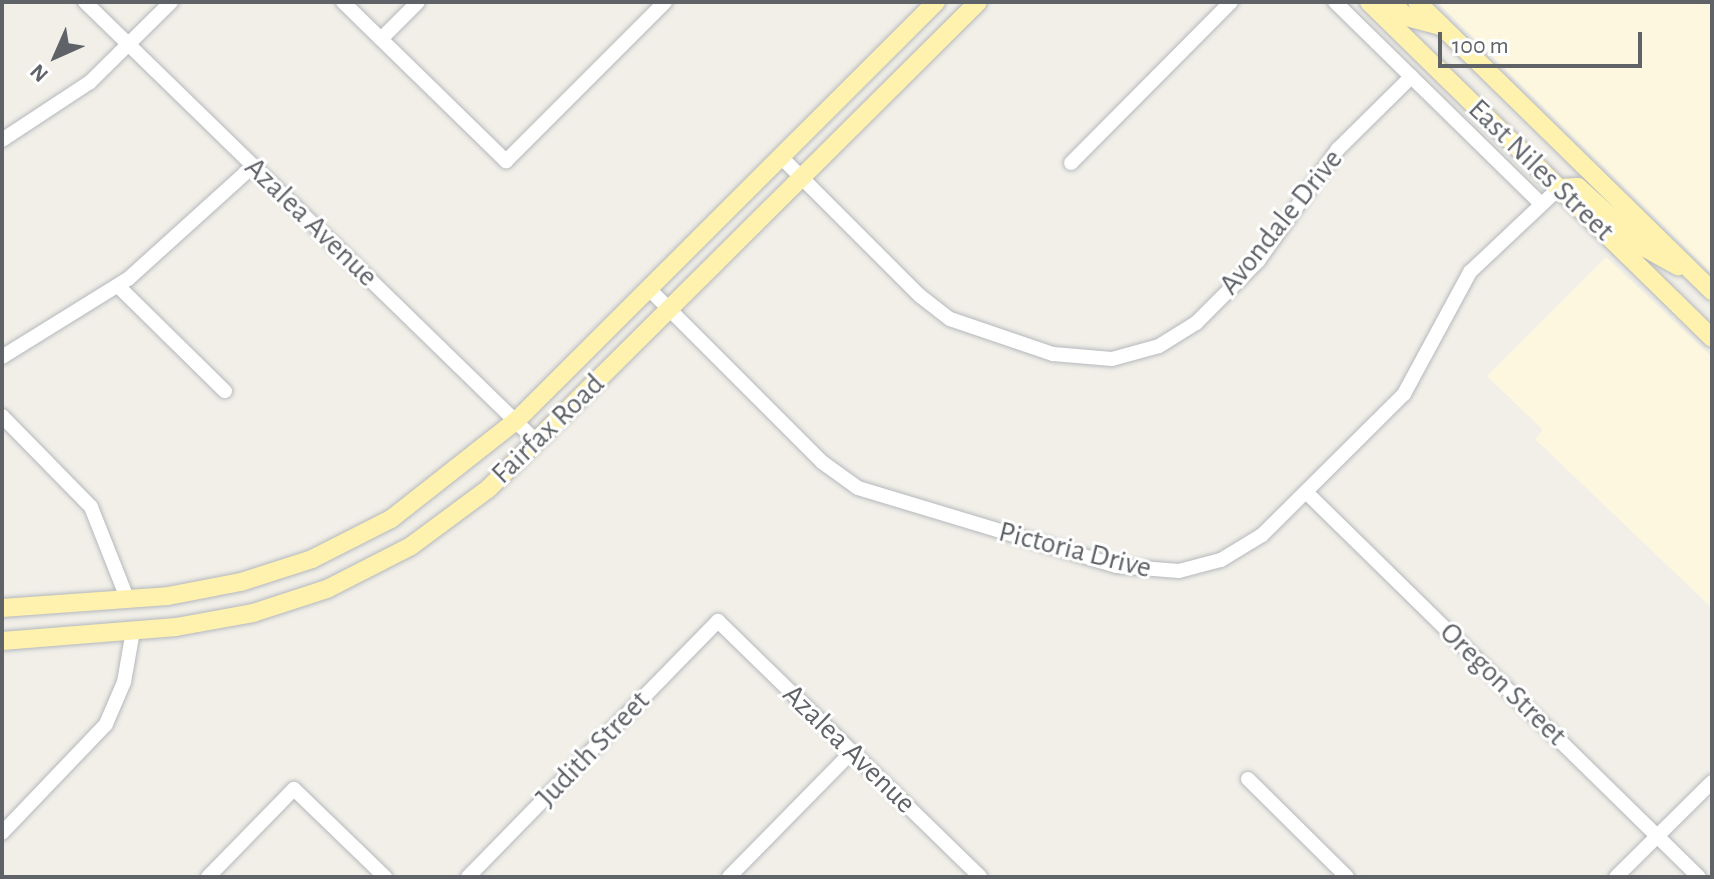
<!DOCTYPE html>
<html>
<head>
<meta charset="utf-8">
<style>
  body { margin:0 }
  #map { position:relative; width:1714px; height:879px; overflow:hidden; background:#f1efe8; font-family:"Alegreya Sans",sans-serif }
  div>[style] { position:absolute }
  .commercial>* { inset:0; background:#fef7e0 }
  .roads { filter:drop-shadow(0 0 2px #b5b8bc) drop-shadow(0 0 2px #b5b8bc) }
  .minor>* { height:14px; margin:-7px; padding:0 7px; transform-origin:7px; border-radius:7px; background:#fff }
  .major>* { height:18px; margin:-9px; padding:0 9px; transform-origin:9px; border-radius:9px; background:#fff2af }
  span { translate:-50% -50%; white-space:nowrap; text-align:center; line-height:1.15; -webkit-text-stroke:6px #fff; paint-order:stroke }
  .street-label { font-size:30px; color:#5f6368 }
  .frame { position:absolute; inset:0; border:4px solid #5f6368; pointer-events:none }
  .north { position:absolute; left:16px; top:16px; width:80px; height:80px; -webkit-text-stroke:6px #fff; paint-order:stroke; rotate:225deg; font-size:22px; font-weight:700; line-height:32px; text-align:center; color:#5f6368 }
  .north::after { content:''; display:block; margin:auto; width:28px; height:36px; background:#5f6368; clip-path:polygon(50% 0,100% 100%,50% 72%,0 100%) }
  .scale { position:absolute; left:1438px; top:32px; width:204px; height:36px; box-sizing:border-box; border:4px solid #5f6368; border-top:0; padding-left:10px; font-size:24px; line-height:28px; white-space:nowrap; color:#5f6368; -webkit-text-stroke:6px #fff; paint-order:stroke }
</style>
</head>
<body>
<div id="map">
  <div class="commercial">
    <i style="clip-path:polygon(1437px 2px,1712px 2px,1712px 274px,1673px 235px)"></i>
    <i style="clip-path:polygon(1606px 257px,1712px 357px,1712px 608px,1535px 439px,1543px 430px,1487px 376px)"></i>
  </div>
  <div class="roads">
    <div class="minor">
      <i style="left:85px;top:2px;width:631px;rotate:44.23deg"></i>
      <i style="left:343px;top:2px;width:228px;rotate:44.3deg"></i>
      <i style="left:506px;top:161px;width:225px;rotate:-45deg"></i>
      <i style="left:1335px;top:2px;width:287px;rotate:44.4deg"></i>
      <i style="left:381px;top:39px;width:52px;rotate:-45deg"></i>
      <i style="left:2px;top:140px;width:105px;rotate:-33.4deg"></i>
      <i style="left:90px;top:82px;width:114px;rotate:-44.6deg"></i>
      <i style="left:781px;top:157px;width:195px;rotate:45deg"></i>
      <i style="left:919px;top:295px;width:39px;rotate:38deg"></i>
      <i style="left:950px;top:319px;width:109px;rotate:18.8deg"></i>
      <i style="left:1053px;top:354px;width:59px;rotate:4.8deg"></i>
      <i style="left:1112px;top:359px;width:49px;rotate:-15.5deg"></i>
      <i style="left:1159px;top:346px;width:44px;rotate:-31.9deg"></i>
      <i style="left:1196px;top:323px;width:88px;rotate:-45deg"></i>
      <i style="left:1258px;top:261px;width:138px;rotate:-54.5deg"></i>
      <i style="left:1338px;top:149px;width:103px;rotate:-44.6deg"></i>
      <i style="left:1071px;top:163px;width:227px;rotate:-45.2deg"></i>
      <i style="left:118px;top:286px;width:150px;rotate:44.5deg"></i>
      <i style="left:648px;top:288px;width:246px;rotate:45deg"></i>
      <i style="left:822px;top:462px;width:44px;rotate:35.8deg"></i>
      <i style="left:858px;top:488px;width:270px;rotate:16.8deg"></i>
      <i style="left:1117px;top:566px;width:62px;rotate:4.6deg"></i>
      <i style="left:1179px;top:571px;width:43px;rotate:-14.7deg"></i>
      <i style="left:1221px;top:560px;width:48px;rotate:-31.4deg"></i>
      <i style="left:1262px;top:535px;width:200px;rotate:-44.8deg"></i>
      <i style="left:1404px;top:394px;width:139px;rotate:-61.6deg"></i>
      <i style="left:1470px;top:272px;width:122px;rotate:-43.3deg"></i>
      <i style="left:2px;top:357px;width:148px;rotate:-31.8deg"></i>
      <i style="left:128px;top:279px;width:169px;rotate:-42.1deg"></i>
      <i style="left:2px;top:416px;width:127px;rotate:45.6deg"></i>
      <i style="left:91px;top:507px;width:98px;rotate:68.4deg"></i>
      <i style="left:1306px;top:492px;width:550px;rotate:44.41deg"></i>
      <i style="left:1248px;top:779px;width:139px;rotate:44.7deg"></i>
      <i style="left:2px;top:833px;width:151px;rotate:-46.3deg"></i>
      <i style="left:106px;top:724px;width:46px;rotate:-66.8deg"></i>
      <i style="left:124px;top:682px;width:52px;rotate:-80deg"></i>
      <i style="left:208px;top:877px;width:123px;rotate:-45.7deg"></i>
      <i style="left:294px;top:789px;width:127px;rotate:44deg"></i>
      <i style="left:468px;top:877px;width:358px;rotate:-45.7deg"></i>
      <i style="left:718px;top:621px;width:366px;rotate:44.3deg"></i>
      <i style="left:729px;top:877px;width:175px;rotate:-45.5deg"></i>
      <i style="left:1616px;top:877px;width:135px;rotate:-44.7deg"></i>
    </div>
    <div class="major">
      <i style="left:1369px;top:2px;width:480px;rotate:44.4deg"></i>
      <i style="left:1390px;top:2px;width:23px;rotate:41deg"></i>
      <i style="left:1407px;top:17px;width:35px;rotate:15deg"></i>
      <i style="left:1417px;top:2px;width:413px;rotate:44.4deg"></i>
      <i style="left:1559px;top:188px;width:19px;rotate:-3deg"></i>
      <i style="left:1578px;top:187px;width:91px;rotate:42.3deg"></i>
      <i style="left:1645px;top:248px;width:38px;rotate:29deg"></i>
      <i style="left:2px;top:608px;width:166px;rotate:-4.1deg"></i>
      <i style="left:168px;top:596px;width:74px;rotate:-10.9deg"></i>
      <i style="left:241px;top:582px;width:75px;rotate:-17.9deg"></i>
      <i style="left:312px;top:559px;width:89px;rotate:-26.9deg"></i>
      <i style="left:391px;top:519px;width:160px;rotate:-38.2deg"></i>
      <i style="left:517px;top:420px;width:592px;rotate:-44.93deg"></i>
      <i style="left:2px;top:641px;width:175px;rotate:-4.6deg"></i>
      <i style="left:176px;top:627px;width:78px;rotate:-10.3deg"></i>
      <i style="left:253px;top:613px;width:78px;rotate:-18deg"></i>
      <i style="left:327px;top:589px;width:94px;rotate:-27.1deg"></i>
      <i style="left:411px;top:546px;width:97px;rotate:-36.6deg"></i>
      <i style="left:489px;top:488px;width:689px;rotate:-44.82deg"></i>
    </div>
  </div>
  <div class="street-label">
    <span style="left:1541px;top:170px;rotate:44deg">East Niles Street</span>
    <span style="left:311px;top:222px;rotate:44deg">Azalea Avenue</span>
    <span style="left:1281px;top:222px;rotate:-51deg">Avondale Drive</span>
    <span style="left:548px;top:429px;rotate:-44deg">Fairfax Road</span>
    <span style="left:1075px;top:550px;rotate:14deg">Pictoria Drive</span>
    <span style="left:1503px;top:684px;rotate:44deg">Oregon Street</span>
    <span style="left:593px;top:749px;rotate:-46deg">Judith Street</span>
    <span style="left:849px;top:749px;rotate:44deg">Azalea Avenue</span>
  </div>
  <div class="frame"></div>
  <div class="north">N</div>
  <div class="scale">100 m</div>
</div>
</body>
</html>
